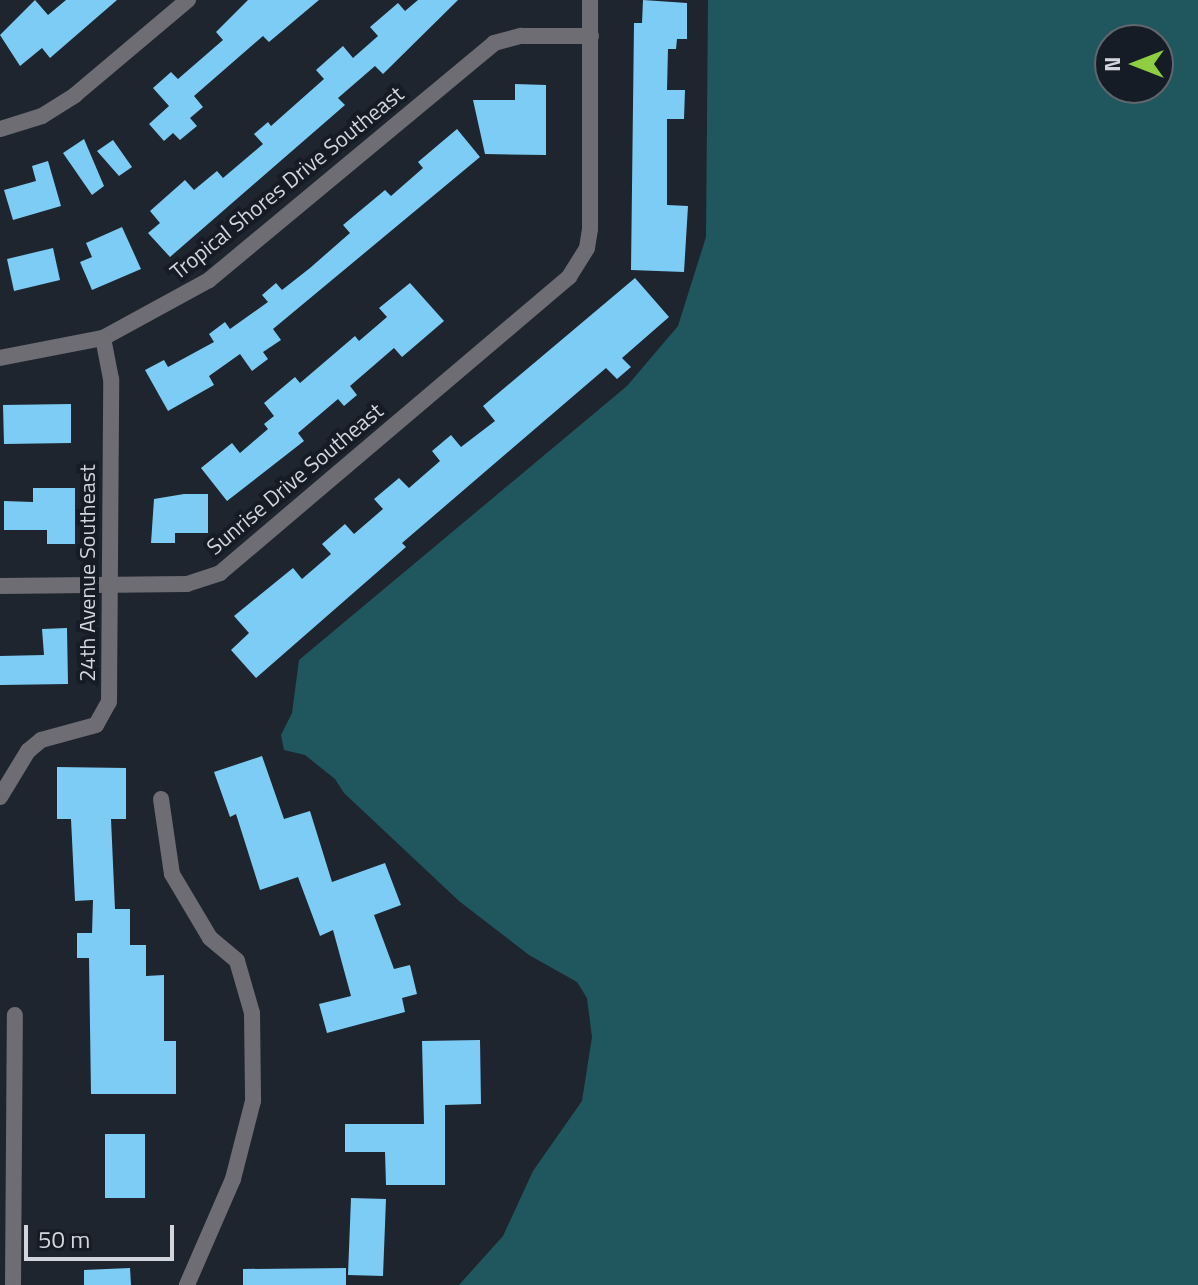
<!DOCTYPE html>
<html>
<head>
<meta charset="utf-8">
<style>
  body { margin:0 }
  #map { position:relative; width:1198px; height:1285px; overflow:hidden; background:#1f252f; font-family:"Titillium Web",sans-serif }
  div>[style] { position:absolute }
  .water>* { inset:0; background:#20575f }
  .building>* { inset:0; background:#7dccf6 }
  .street>* { height:16px; margin:-8px; padding:0 8px; transform-origin:8px; border-radius:8px; background:#6d6d73 }
  span { translate:-50% -50%; white-space:nowrap; text-align:center; line-height:1.15; -webkit-text-stroke:8px #161c25; paint-order:stroke }
  .street-label { font-size:22px; color:#d2d6dc }
  .north { position:absolute; left:1094px; top:24px; width:80px; height:80px; box-sizing:border-box; background:#161c25; border:2px solid #61666e; border-radius:50%; rotate:270deg; font-size:22px; font-weight:700; line-height:32px; text-align:center; color:#d2d6dc }
  .north::after { content:''; display:block; margin:auto; width:28px; height:36px; background:#8fcd42; clip-path:polygon(50% 0,100% 100%,50% 72%,0 100%) }
  .scale { position:absolute; left:24px; top:1225px; width:150px; height:36px; box-sizing:border-box; border:4px solid #d2d6dc; border-top:0; padding-left:10px; font-size:24px; line-height:28px; white-space:nowrap; color:#d2d6dc; -webkit-text-stroke:6px #161c25; paint-order:stroke }
</style>
</head>
<body>
<div id="map">
  <div class="water">
    <i style="clip-path:polygon(evenodd,708px 0,1198px 0,1198px 1285px,459px 1285px,503px 1236px,533px 1171px,582px 1101px,592px 1037px,587px 998px,577px 982px,529px 955px,459px 901px,344px 793px,335px 779px,305px 755px,284px 750px,281px 735px,292px 713px,299px 660px,627px 386px,678px 326px,706px 237px,708px 0,1110px 40px,1158px 40px,1158px 88px,1110px 88px,1110px 40px)"></i>
  </div>
  <div class="building">
    <i style="clip-path:polygon(35px 0,48px 15px,66px 0,117px 0,50px 58px,42px 48px,20px 66px,0 35px)"></i>
    <i style="clip-path:polygon(248px 0,319px 0,269px 42px,263px 36px,194px 96px,203px 107px,190px 118px,197px 126px,180px 140px,173px 133px,164px 141px,149px 124px,169px 106px,153px 88px,171px 72px,178px 79px,223px 40px,216px 32px)"></i>
    <i style="clip-path:polygon(418px 0,458px 0,383px 74px,375px 66px,338px 98px,345px 105px,170px 257px,148px 233px,160px 223px,150px 211px,185px 180px,194px 190px,217px 171px,223px 178px,263px 144px,254px 134px,268px 122px,271px 126px,324px 79px,316px 70px,343px 46px,353px 58px,378px 36px,370px 27px,398px 3px,405px 11px)"></i>
    <i style="clip-path:polygon(643px 0,687px 3px,687px 39px,677px 39px,676px 49px,668px 49px,667px 90px,685px 90px,684px 119px,667px 119px,667px 205px,688px 206px,684px 272px,631px 270px,634px 23px,642px 23px)"></i>
    <i style="clip-path:polygon(515px 84px,546px 85px,546px 155px,485px 154px,473px 100px,515px 100px)"></i>
    <i style="clip-path:polygon(457px 129px,480px 157px,273px 329px,281px 340px,263px 352px,268px 359px,252px 371px,240px 354px,209px 376px,214px 385px,168px 411px,145px 370px,164px 360px,168px 367px,214px 342px,209px 334px,225px 322px,230px 329px,268px 302px,262px 295px,276px 283px,282px 290px,310px 268px,350px 233px,343px 225px,385px 190px,391px 196px,423px 168px,418px 162px)"></i>
    <i style="clip-path:polygon(84px 139px,104px 186px,92px 195px,63px 153px)"></i>
    <i style="clip-path:polygon(113px 140px,132px 167px,119px 176px,97px 151px)"></i>
    <i style="clip-path:polygon(48px 161px,61px 206px,13px 220px,4px 190px,36px 181px,32px 166px)"></i>
    <i style="clip-path:polygon(122px 227px,141px 269px,92px 290px,80px 262px,92px 257px,86px 243px)"></i>
    <i style="clip-path:polygon(53px 248px,60px 280px,14px 291px,7px 259px)"></i>
    <i style="clip-path:polygon(635px 278px,669px 317px,622px 358px,631px 367px,617px 379px,606px 368px,402px 543px,406px 547px,256px 678px,231px 650px,249px 633px,234px 616px,293px 568px,302px 579px,331px 554px,322px 544px,345px 524px,354px 534px,383px 509px,374px 499px,399px 478px,409px 488px,440px 461px,432px 451px,451px 435px,461px 447px,495px 421px,483px 406px)"></i>
    <i style="clip-path:polygon(410px 283px,444px 321px,402px 357px,394px 348px,350px 386px,357px 395px,344px 406px,338px 399px,298px 433px,304px 441px,227px 501px,201px 468px,232px 443px,240px 453px,268px 429px,264px 424px,274px 416px,264px 403px,295px 377px,300px 383px,355px 336px,359px 341px,387px 317px,379px 308px)"></i>
    <i style="clip-path:polygon(71px 404px,71px 443px,4px 444px,3px 405px)"></i>
    <i style="clip-path:polygon(33px 488px,75px 488px,75px 544px,47px 544px,47px 530px,4px 530px,4px 501px,33px 502px)"></i>
    <i style="clip-path:polygon(184px 494px,208px 494px,208px 533px,175px 533px,175px 543px,151px 543px,154px 499px)"></i>
    <i style="clip-path:polygon(67px 628px,68px 684px,0 685px,0 656px,44px 655px,42px 629px)"></i>
    <i style="clip-path:polygon(262px 756px,284px 819px,310px 811px,332px 882px,385px 863px,401px 905px,374px 915px,394px 969px,410px 965px,417px 994px,402px 998px,405px 1012px,327px 1033px,319px 1004px,351px 996px,333px 930px,320px 936px,298px 877px,260px 890px,236px 814px,230px 817px,214px 772px)"></i>
    <i style="clip-path:polygon(57px 767px,126px 768px,126px 819px,111px 819px,115px 909px,130px 909px,130px 945px,146px 945px,146px 976px,164px 975px,164px 1041px,176px 1041px,176px 1094px,91px 1094px,89px 958px,77px 958px,77px 933px,92px 933px,93px 900px,75px 901px,71px 819px,57px 819px)"></i>
    <i style="clip-path:polygon(480px 1040px,481px 1104px,445px 1105px,445px 1185px,386px 1185px,385px 1152px,345px 1152px,345px 1124px,424px 1124px,422px 1041px)"></i>
    <i style="clip-path:polygon(105px 1134px,145px 1134px,145px 1198px,105px 1198px)"></i>
    <i style="clip-path:polygon(351px 1198px,386px 1199px,383px 1276px,348px 1275px)"></i>
    <i style="clip-path:polygon(130px 1268px,131px 1285px,84px 1285px,84px 1270px)"></i>
    <i style="clip-path:polygon(346px 1268px,346px 1285px,243px 1285px,243px 1269px)"></i>
  </div>
  <div class="street">
    <i style="left:0;top:129px;width:44px;rotate:-17.2deg"></i>
    <i style="left:42px;top:116px;width:39px;rotate:-32deg"></i>
    <i style="left:75px;top:95px;width:148px;rotate:-40.1deg"></i>
    <i style="left:0;top:358px;width:105px;rotate:-11deg"></i>
    <i style="left:103px;top:338px;width:121px;rotate:-28.7deg"></i>
    <i style="left:209px;top:280px;width:371px;rotate:-39.7deg"></i>
    <i style="left:494px;top:43px;width:28px;rotate:-15deg"></i>
    <i style="left:521px;top:36px;width:70px"></i>
    <i style="left:0;top:586px;width:187px;rotate:-0.6deg"></i>
    <i style="left:187px;top:584px;width:35px;rotate:-18deg"></i>
    <i style="left:220px;top:573px;width:458px;rotate:-40.3deg"></i>
    <i style="left:569px;top:277px;width:34px;rotate:-58deg"></i>
    <i style="left:587px;top:248px;width:19px;rotate:-81deg"></i>
    <i style="left:590px;top:229px;width:229px;rotate:-90deg"></i>
    <i style="left:0;top:797px;width:54px;rotate:-58.7deg"></i>
    <i style="left:28px;top:751px;width:17px;rotate:-40deg"></i>
    <i style="left:41px;top:740px;width:57px;rotate:-15.3deg"></i>
    <i style="left:96px;top:725px;width:26px;rotate:-61deg"></i>
    <i style="left:109px;top:702px;width:323px;rotate:-89.6deg"></i>
    <i style="left:111px;top:379px;width:42px;rotate:-101deg"></i>
    <i style="left:161px;top:799px;width:76px;rotate:81.7deg"></i>
    <i style="left:172px;top:874px;width:74px;rotate:59.3deg"></i>
    <i style="left:210px;top:938px;width:35px;rotate:40deg"></i>
    <i style="left:237px;top:961px;width:54px;rotate:73.9deg"></i>
    <i style="left:252px;top:1013px;width:88px;rotate:89.3deg"></i>
    <i style="left:253px;top:1101px;width:81px;rotate:104.4deg"></i>
    <i style="left:233px;top:1179px;width:116px;rotate:113.5deg"></i>
    <i style="left:13px;top:1285px;width:270px;rotate:-89.6deg"></i>
  </div>
  <div class="street-label">
    <span style="left:287px;top:183px;rotate:-39deg">Tropical Shores Drive Southeast</span>
    <span style="left:295px;top:479px;rotate:-40deg">Sunrise Drive Southeast</span>
    <span style="left:88px;top:573px;rotate:-90deg">24th Avenue Southeast</span>
  </div>
  <div class="north">N</div>
  <div class="scale">50 m</div>
</div>
</body>
</html>
